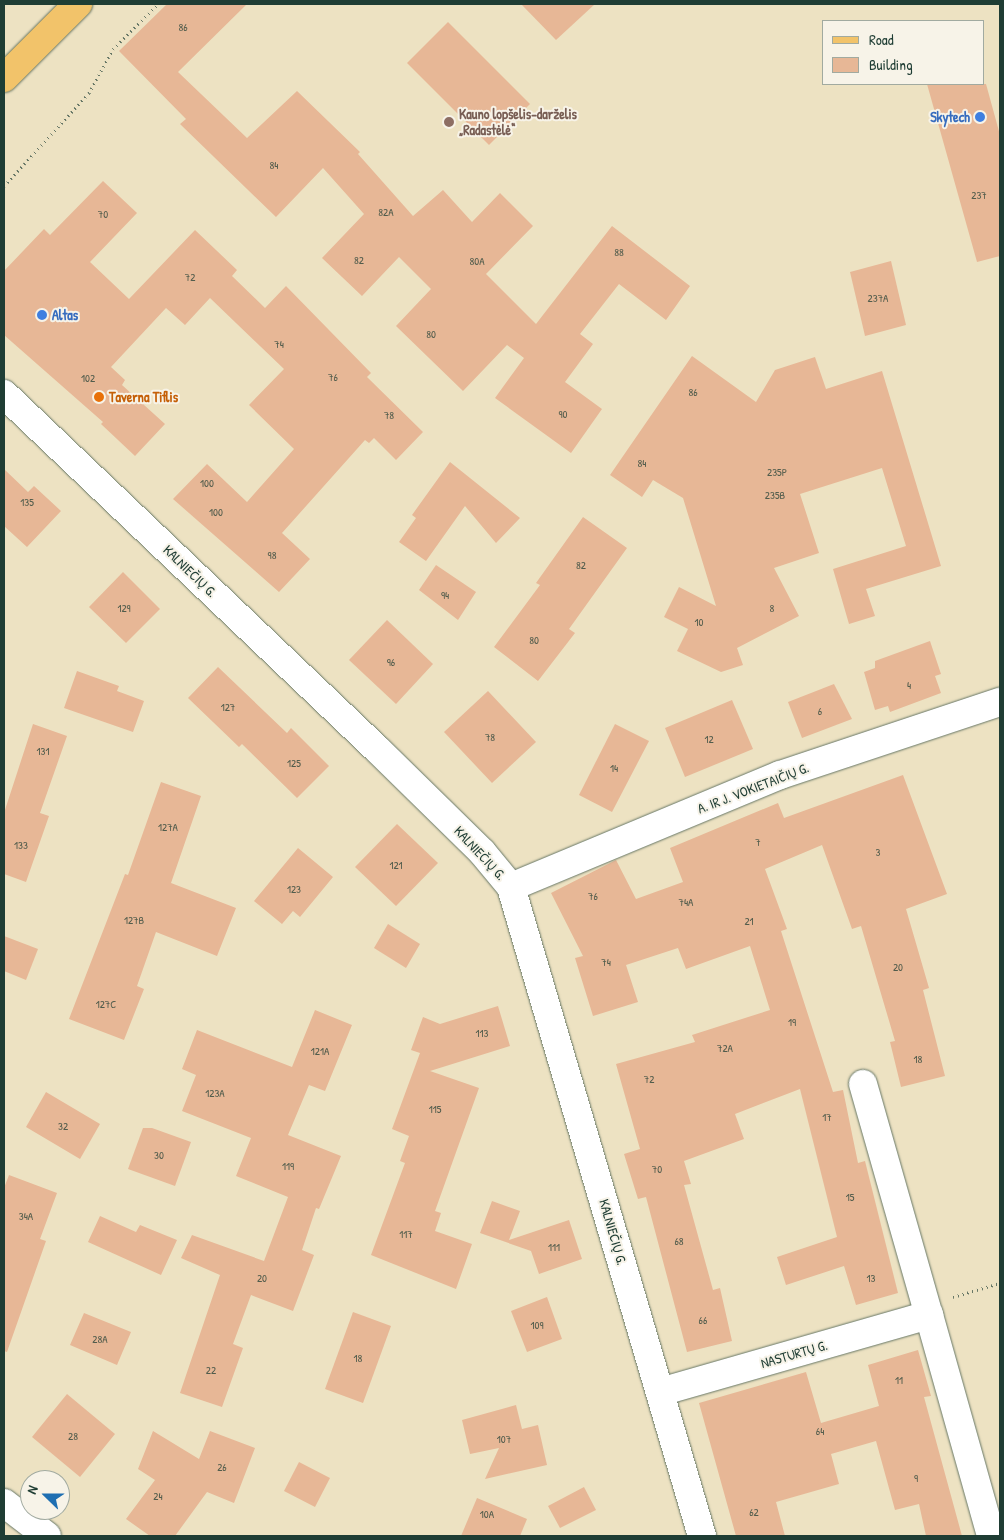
<!DOCTYPE html>
<html>
<head>
<meta charset="utf-8">
<style>
  body { margin:0 }
  #map { position:relative; width:1004px; height:1540px; overflow:hidden; background:#ede2c2; font-family:"Patrick Hand",sans-serif }
  div>[style] { position:absolute }
  .building>* { inset:0; background:#e7b796 }
  .path>* { height:3px; margin-top:-1.5px; transform-origin:0; background:repeating-linear-gradient(90deg,#677766 0 1px,transparent 0 5px) }
  .roads { filter:drop-shadow(0 0 1px #677766) drop-shadow(0 0 1px #677766) }
  .minor>* { height:28px; margin:-14px; padding:0 14px; transform-origin:14px; border-radius:14px; background:#fff }
  .major>* { height:28px; margin:-14px; padding:0 14px; transform-origin:14px; border-radius:14px; background:#f2c36a }
  .dots>* { width:14px; height:14px; translate:-50% -50%; box-sizing:border-box; border:2px solid #f7f3e8; border-radius:50% }
  span { translate:-50% -50%; white-space:nowrap; text-align:center; line-height:1.15; -webkit-text-stroke:4px #f7f3e8; paint-order:stroke }
  .number-label { font-size:11px; color:#515c4c }
  .number-label span { -webkit-text-stroke-width:0 }
  .education-label { font-size:14px; color:#785e54; font-weight:700 }
  .left { translate:0 -50%; text-align:left }
  .shop-label { font-size:14px; color:#366cbe; font-weight:700 }
  .right { translate:-100% -50%; text-align:right }
  .food-label { font-size:14px; color:#c56008; font-weight:700 }
  .street-label { font-size:14px; color:#1f3d34 }
  .frame { position:absolute; inset:0; border:5px solid #1f3d34; pointer-events:none }
  .legend { position:absolute; left:822px; top:20px; width:162px; height:65px; box-sizing:border-box; background:#f7f3e8; border:1px solid #a1aaa0; margin:0; padding:6px 9px; list-style:none; font-size:15px; color:#1f3d34 }
  .legend li { display:flex; align-items:center; gap:10px; height:25px }
  .legend b { width:25px; border:1px solid #a1aaa0 }
  .north { position:absolute; left:20px; top:1470px; width:50px; height:50px; box-sizing:border-box; background:#f7f3e8; border:1px solid #a1aaa0; border-radius:50%; rotate:292deg; font-size:14px; font-weight:700; line-height:20px; text-align:center; color:#1f3d34 }
  .north::after { content:''; display:block; margin:auto; width:18px; height:22px; background:#1f6fb2; clip-path:polygon(50% 0,100% 100%,50% 72%,0 100%) }
</style>
</head>
<body>
<div id="map">
  <div class="building">
    <i style="clip-path:polygon(167px 4px,247px 4px,178px 72px,247px 138px,297px 91px,360px 152px,358px 154px,413px 216px,443px 190px,472px 222px,500px 193px,533px 226px,486px 274px,536px 324px,612px 226px,690px 286px,666px 320px,619px 284px,580px 334px,593px 344px,565px 382px,602px 409px,571px 453px,495px 398px,524px 358px,507px 345px,463px 391px,396px 326px,431px 289px,399px 257px,362px 296px,322px 258px,364px 214px,323px 168px,276px 217px,180px 124px,186px 119px,119px 51px)"></i>
    <i style="clip-path:polygon(521px 4px,595px 4px,556px 40px)"></i>
    <i style="clip-path:polygon(448px 22px,530px 104px,489px 145px,407px 63px)"></i>
    <i style="clip-path:polygon(927px 84px,986px 84px,1000px 135px,1000px 256px,977px 262px)"></i>
    <i style="clip-path:polygon(103px 181px,137px 213px,90px 262px,129px 299px,195px 230px,237px 270px,232px 276px,265px 308px,286px 286px,371px 373px,367px 377px,423px 432px,396px 460px,374px 438px,369px 443px,365px 440px,282px 533px,310px 559px,279px 592px,173px 499px,207px 464px,247px 502px,294px 449px,249px 405px,284px 369px,210px 298px,185px 325px,166px 308px,111px 367px,125px 380px,122px 385px,165px 424px,135px 456px,101px 424px,103px 422px,4px 335px,4px 271px,44px 229px,50px 235px)"></i>
    <i style="clip-path:polygon(891px 261px,906px 325px,865px 336px,850px 272px)"></i>
    <i style="clip-path:polygon(692px 356px,756px 402px,775px 370px,815px 357px,826px 389px,882px 371px,941px 566px,866px 589px,875px 616px,849px 624px,833px 569px,906px 546px,882px 468px,800px 494px,819px 553px,774px 568px,799px 616px,737px 648px,743px 665px,721px 672px,677px 651px,688px 629px,664px 617px,679px 587px,716px 606px,683px 498px,653px 480px,642px 497px,610px 475px)"></i>
    <i style="clip-path:polygon(450px 462px,520px 518px,496px 543px,465px 506px,426px 561px,399px 542px,416px 518px,412px 515px)"></i>
    <i style="clip-path:polygon(4px 469px,28px 492px,34px 486px,61px 511px,27px 547px,4px 526px)"></i>
    <i style="clip-path:polygon(583px 517px,627px 548px,569px 629px,575px 633px,538px 681px,494px 647px,540px 585px,536px 583px)"></i>
    <i style="clip-path:polygon(436px 565px,476px 592px,458px 620px,419px 590px)"></i>
    <i style="clip-path:polygon(123px 572px,160px 609px,126px 643px,89px 607px)"></i>
    <i style="clip-path:polygon(387px 620px,433px 664px,396px 704px,349px 660px)"></i>
    <i style="clip-path:polygon(930px 641px,941px 674px,935px 676px,941px 693px,890px 712px,888px 706px,875px 710px,864px 672px,875px 668px,875px 661px)"></i>
    <i style="clip-path:polygon(218px 667px,287px 733px,291px 728px,329px 766px,297px 798px,242px 744px,239px 747px,188px 698px)"></i>
    <i style="clip-path:polygon(77px 671px,119px 686px,117px 691px,144px 701px,133px 732px,64px 708px)"></i>
    <i style="clip-path:polygon(834px 684px,852px 719px,802px 738px,788px 702px)"></i>
    <i style="clip-path:polygon(488px 691px,536px 742px,492px 783px,444px 732px)"></i>
    <i style="clip-path:polygon(732px 700px,753px 749px,685px 777px,665px 728px)"></i>
    <i style="clip-path:polygon(33px 724px,67px 736px,40px 813px,49px 816px,26px 882px,4px 874px,4px 813px)"></i>
    <i style="clip-path:polygon(615px 724px,649px 741px,612px 812px,579px 795px)"></i>
    <i style="clip-path:polygon(903px 775px,947px 894px,906px 909px,929px 988px,923px 990px,945px 1076px,901px 1087px,890px 1042px,895px 1041px,861px 926px,852px 929px,822px 845px,765px 869px,787px 929px,781px 931px,833px 1092px,843px 1090px,858px 1163px,865px 1161px,898px 1293px,856px 1305px,844px 1266px,786px 1285px,777px 1257px,837px 1237px,800px 1089px,735px 1114px,744px 1139px,684px 1161px,691px 1184px,684px 1185px,713px 1290px,720px 1288px,732px 1341px,687px 1352px,646px 1197px,638px 1199px,624px 1154px,640px 1149px,616px 1064px,695px 1042px,692px 1035px,770px 1010px,750px 946px,686px 969px,678px 948px,626px 965px,638px 1002px,593px 1016px,575px 958px,583px 956px,551px 893px,616px 860px,636px 899px,683px 882px,670px 848px,778px 803px,784px 818px)"></i>
    <i style="clip-path:polygon(161px 782px,201px 796px,171px 883px,236px 908px,217px 956px,156px 932px,137px 986px,144px 989px,124px 1040px,69px 1019px,125px 874px,128px 875px)"></i>
    <i style="clip-path:polygon(397px 824px,438px 863px,396px 906px,355px 867px)"></i>
    <i style="clip-path:polygon(298px 848px,333px 877px,300px 917px,293px 911px,282px 924px,254px 901px)"></i>
    <i style="clip-path:polygon(388px 924px,420px 944px,406px 968px,374px 948px)"></i>
    <i style="clip-path:polygon(4px 936px,38px 949px,26px 980px,4px 971px)"></i>
    <i style="clip-path:polygon(498px 1006px,510px 1046px,430px 1071px,479px 1088px,435px 1211px,441px 1213px,435px 1231px,472px 1244px,456px 1289px,371px 1255px,405px 1163px,400px 1161px,409px 1136px,392px 1129px,420px 1053px,411px 1050px,423px 1017px,440px 1024px)"></i>
    <i style="clip-path:polygon(315px 1010px,352px 1025px,325px 1091px,309px 1085px,288px 1135px,341px 1156px,319px 1209px,316px 1208px,302px 1250px,314px 1255px,293px 1311px,251px 1295px,233px 1344px,243px 1348px,222px 1407px,180px 1393px,220px 1275px,181px 1258px,192px 1235px,264px 1261px,288px 1197px,236px 1176px,251px 1138px,182px 1111px,196px 1075px,182px 1069px,197px 1030px,292px 1067px)"></i>
    <i style="clip-path:polygon(46px 1092px,100px 1124px,80px 1159px,26px 1127px)"></i>
    <i style="clip-path:polygon(143px 1128px,152px 1128px,191px 1142px,175px 1186px,128px 1169px)"></i>
    <i style="clip-path:polygon(9px 1175px,57px 1193px,40px 1239px,46px 1241px,7px 1352px,4px 1351px,4px 1188px)"></i>
    <i style="clip-path:polygon(492px 1201px,520px 1211px,509px 1240px,569px 1220px,582px 1259px,539px 1274px,531px 1251px,480px 1233px)"></i>
    <i style="clip-path:polygon(100px 1216px,136px 1232px,140px 1225px,177px 1240px,161px 1275px,88px 1242px)"></i>
    <i style="clip-path:polygon(547px 1297px,562px 1339px,527px 1352px,511px 1311px)"></i>
    <i style="clip-path:polygon(353px 1312px,391px 1326px,363px 1403px,325px 1389px)"></i>
    <i style="clip-path:polygon(84px 1313px,131px 1332px,117px 1365px,70px 1345px)"></i>
    <i style="clip-path:polygon(918px 1350px,931px 1396px,924px 1397px,962px 1536px,926px 1536px,919px 1504px,895px 1510px,876px 1441px,831px 1454px,839px 1484px,776px 1502px,785px 1536px,736px 1536px,699px 1403px,806px 1372px,821px 1423px,879px 1406px,868px 1365px)"></i>
    <i style="clip-path:polygon(67px 1394px,115px 1434px,80px 1477px,32px 1437px)"></i>
    <i style="clip-path:polygon(516px 1405px,522px 1429px,538px 1425px,547px 1465px,485px 1479px,499px 1448px,470px 1454px,462px 1420px)"></i>
    <i style="clip-path:polygon(153px 1431px,199px 1459px,210px 1431px,255px 1448px,234px 1503px,207px 1492px,175px 1536px,150px 1536px,126px 1519px,155px 1480px,138px 1469px)"></i>
    <i style="clip-path:polygon(299px 1462px,330px 1478px,315px 1507px,284px 1491px)"></i>
    <i style="clip-path:polygon(584px 1487px,596px 1510px,560px 1528px,548px 1506px)"></i>
    <i style="clip-path:polygon(477px 1498px,527px 1519px,520px 1536px,461px 1536px)"></i>
  </div>
  <div class="path">
    <i style="left:4px;top:186px;width:126px;rotate:-47.6deg"></i>
    <i style="left:89px;top:93px;width:50px;rotate:-61.4deg"></i>
    <i style="left:113px;top:49px;width:64px;rotate:-45deg"></i>
    <i style="left:953px;top:1297px;width:49px;rotate:-16.6deg"></i>
  </div>
  <div class="roads">
    <div class="minor">
      <i style="left:4px;top:394px;width:516px;rotate:43.59deg"></i>
      <i style="left:378px;top:750px;width:146px;rotate:44.4deg"></i>
      <i style="left:482px;top:852px;width:45px;rotate:50.4deg"></i>
      <i style="left:511px;top:887px;width:677px;rotate:73.6deg"></i>
      <i style="left:511px;top:887px;width:291px;rotate:-22.6deg"></i>
      <i style="left:780px;top:775px;width:232px;rotate:-18.4deg"></i>
      <i style="left:863px;top:1084px;width:240px;rotate:74.1deg"></i>
      <i style="left:660px;top:1392px;width:280px;rotate:-16deg"></i>
      <i style="left:929px;top:1315px;width:230px;rotate:74.3deg"></i>
      <i style="left:4px;top:1503px;width:54px;rotate:37.5deg"></i>
    </div>
    <div class="major">
      <i style="left:4px;top:78px;width:105px;rotate:-45deg"></i>
    </div>
  </div>
  <div class="dots">
    <i style="left:980px;top:117px;background:#3f7fe0"></i>
    <i style="left:449px;top:122px;background:#8d6e63"></i>
    <i style="left:42px;top:315px;background:#3f7fe0"></i>
    <i style="left:99px;top:397px;background:#e8710a"></i>
  </div>
  <div class="number-label">
    <span style="left:183px;top:27px">86</span>
    <span style="left:274px;top:165px">84</span>
    <span style="left:979px;top:195px">237</span>
    <span style="left:386px;top:212px">82A</span>
    <span style="left:103px;top:214px">70</span>
    <span style="left:619px;top:252px">88</span>
    <span style="left:359px;top:260px">82</span>
    <span style="left:477px;top:261px">80A</span>
    <span style="left:190px;top:277px">72</span>
    <span style="left:878px;top:298px">237A</span>
    <span style="left:431px;top:334px">80</span>
    <span style="left:279px;top:344px">74</span>
    <span style="left:333px;top:377px">76</span>
    <span style="left:88px;top:378px">102</span>
    <span style="left:693px;top:392px">86</span>
    <span style="left:563px;top:414px">90</span>
    <span style="left:389px;top:415px">78</span>
    <span style="left:642px;top:463px">84</span>
    <span style="left:777px;top:472px">235P</span>
    <span style="left:207px;top:483px">100</span>
    <span style="left:775px;top:495px">235B</span>
    <span style="left:27px;top:502px">135</span>
    <span style="left:216px;top:512px">100</span>
    <span style="left:272px;top:555px">98</span>
    <span style="left:581px;top:565px">82</span>
    <span style="left:445px;top:595px">94</span>
    <span style="left:124px;top:608px">129</span>
    <span style="left:772px;top:608px">8</span>
    <span style="left:699px;top:622px">10</span>
    <span style="left:534px;top:640px">80</span>
    <span style="left:391px;top:662px">96</span>
    <span style="left:909px;top:685px">4</span>
    <span style="left:228px;top:707px">127</span>
    <span style="left:820px;top:711px">6</span>
    <span style="left:490px;top:737px">78</span>
    <span style="left:709px;top:739px">12</span>
    <span style="left:43px;top:751px">131</span>
    <span style="left:294px;top:763px">125</span>
    <span style="left:614px;top:768px">14</span>
    <span style="left:168px;top:827px">127A</span>
    <span style="left:758px;top:842px">7</span>
    <span style="left:21px;top:845px">133</span>
    <span style="left:878px;top:852px">3</span>
    <span style="left:396px;top:865px">121</span>
    <span style="left:294px;top:889px">123</span>
    <span style="left:593px;top:896px">76</span>
    <span style="left:686px;top:902px">74A</span>
    <span style="left:134px;top:920px">127B</span>
    <span style="left:749px;top:921px">21</span>
    <span style="left:606px;top:962px">74</span>
    <span style="left:898px;top:967px">20</span>
    <span style="left:106px;top:1004px">127C</span>
    <span style="left:792px;top:1022px">19</span>
    <span style="left:482px;top:1033px">113</span>
    <span style="left:725px;top:1048px">72A</span>
    <span style="left:320px;top:1051px">121A</span>
    <span style="left:918px;top:1059px">18</span>
    <span style="left:649px;top:1079px">72</span>
    <span style="left:215px;top:1093px">123A</span>
    <span style="left:435px;top:1109px">115</span>
    <span style="left:827px;top:1117px">17</span>
    <span style="left:63px;top:1126px">32</span>
    <span style="left:159px;top:1155px">30</span>
    <span style="left:288px;top:1166px">119</span>
    <span style="left:657px;top:1169px">70</span>
    <span style="left:850px;top:1197px">15</span>
    <span style="left:26px;top:1216px">34A</span>
    <span style="left:406px;top:1234px">117</span>
    <span style="left:679px;top:1241px">68</span>
    <span style="left:554px;top:1247px">111</span>
    <span style="left:262px;top:1278px">20</span>
    <span style="left:871px;top:1278px">13</span>
    <span style="left:703px;top:1320px">66</span>
    <span style="left:537px;top:1325px">109</span>
    <span style="left:100px;top:1339px">28A</span>
    <span style="left:358px;top:1358px">18</span>
    <span style="left:211px;top:1370px">22</span>
    <span style="left:899px;top:1380px">11</span>
    <span style="left:820px;top:1431px">64</span>
    <span style="left:73px;top:1436px">28</span>
    <span style="left:504px;top:1439px">107</span>
    <span style="left:222px;top:1467px">26</span>
    <span style="left:916px;top:1478px">9</span>
    <span style="left:158px;top:1496px">24</span>
    <span style="left:754px;top:1512px">62</span>
    <span style="left:487px;top:1514px">10A</span>
  </div>
  <div class="education-label">
    <span class="left" style="left:459px;top:122px">Kauno lopšelis-darželis<br>„Radastėlė“</span>
  </div>
  <div class="shop-label">
    <span class="right" style="left:970px;top:117px">Skytech</span>
    <span class="left" style="left:52px;top:315px">Altas</span>
  </div>
  <div class="food-label">
    <span class="left" style="left:109px;top:397px">Taverna Tiflis</span>
  </div>
  <div class="street-label">
    <span style="left:190px;top:571px;rotate:44deg">KALNIEČIŲ G.</span>
    <span style="left:753px;top:788px;rotate:-21deg">A. IR J. VOKIETAIČIŲ G.</span>
    <span style="left:480px;top:853px;rotate:47deg">KALNIEČIŲ G.</span>
    <span style="left:613px;top:1232px;rotate:74deg">KALNIEČIŲ G.</span>
    <span style="left:794px;top:1354px;rotate:-16deg">NASTURTŲ G.</span>
  </div>
  <div class="frame"></div>
  <ul class="legend">
  <li><b style="height:6px;background:#f2c36a"></b>Road</li>
  <li><b style="height:14px;background:#e7b796"></b>Building</li>
  </ul>
  <div class="north">N</div>
</div>
</body>
</html>
